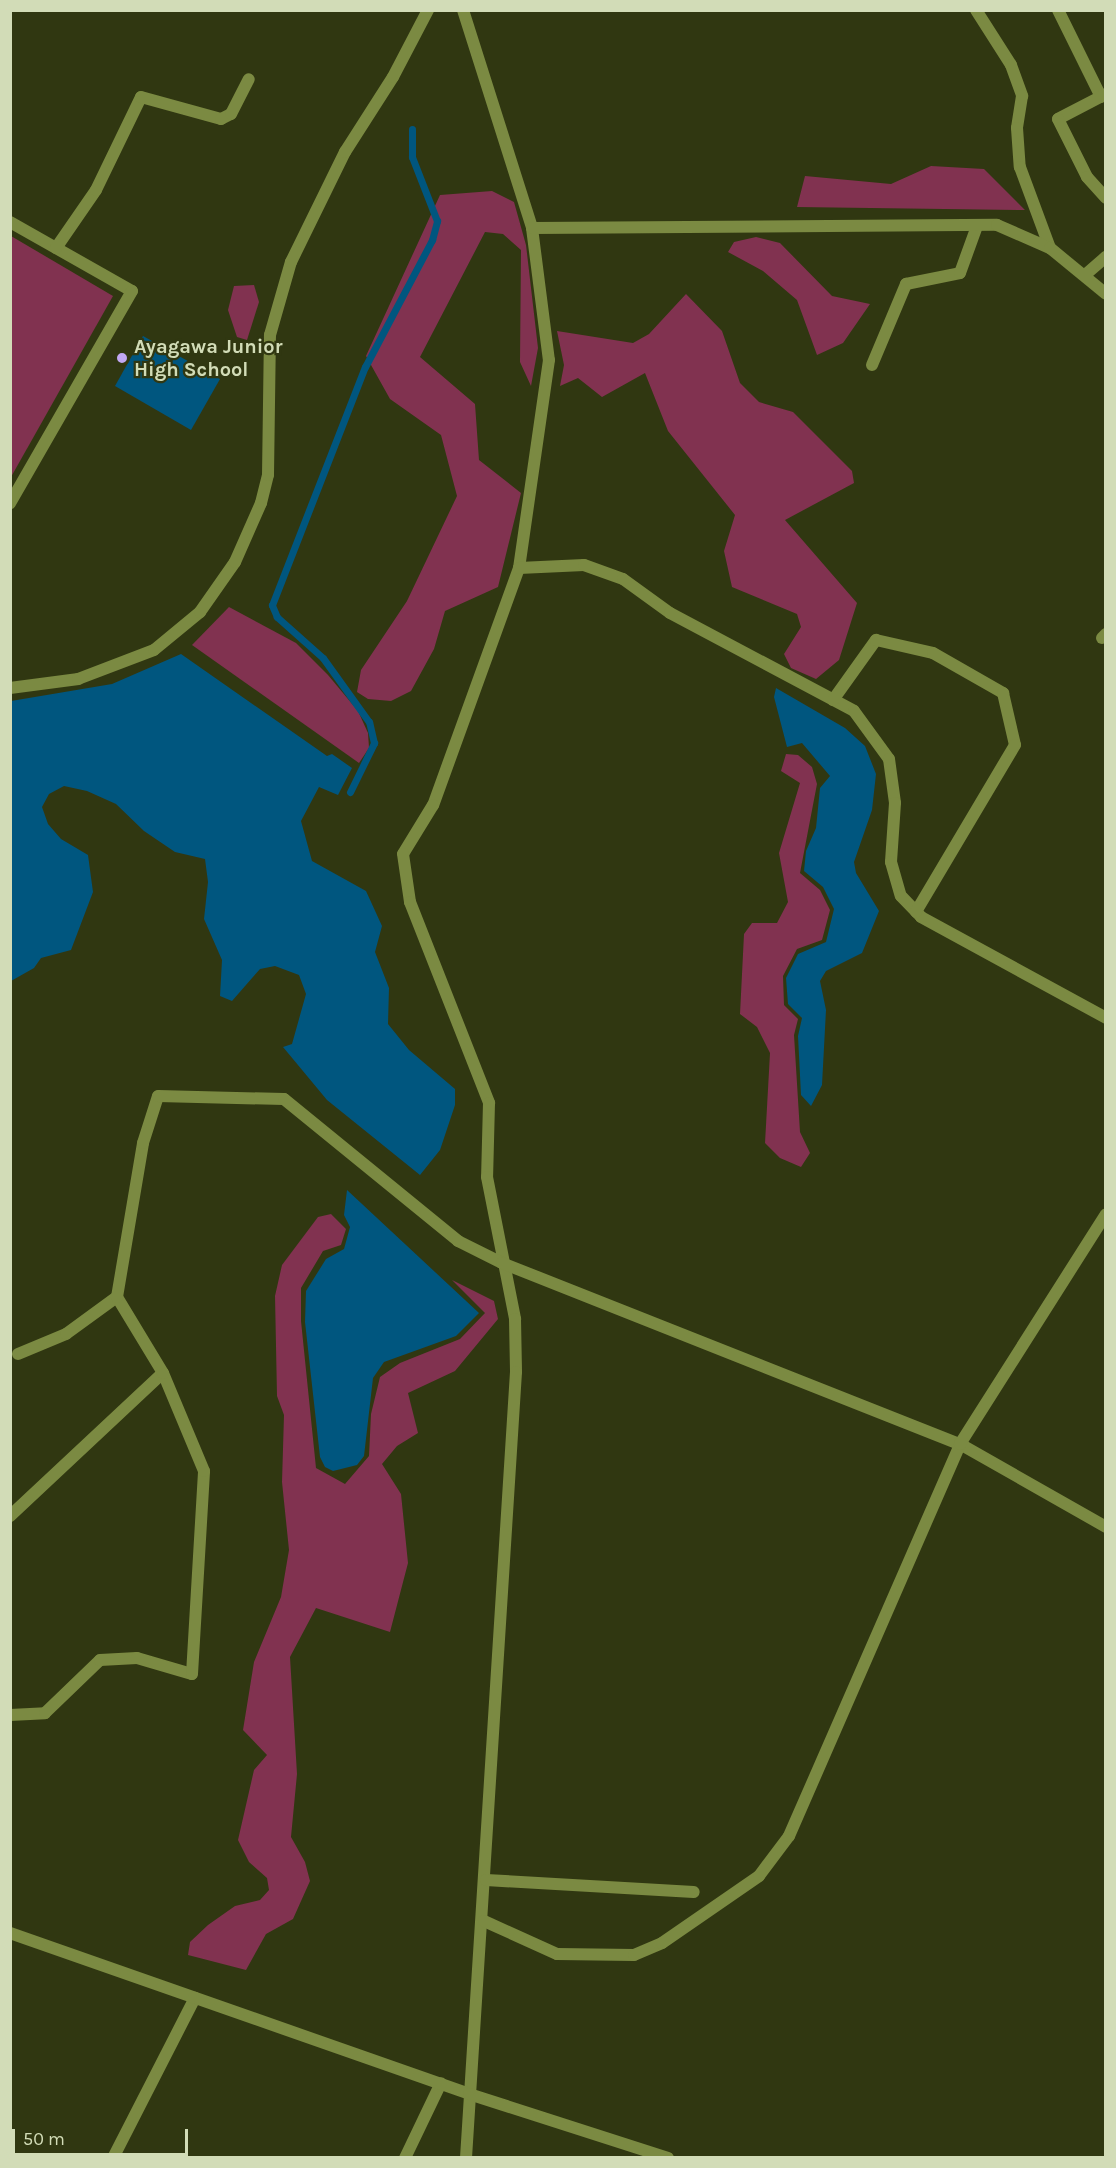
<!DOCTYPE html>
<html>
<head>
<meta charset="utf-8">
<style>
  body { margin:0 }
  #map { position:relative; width:1116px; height:2168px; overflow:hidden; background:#303711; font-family:Karla,sans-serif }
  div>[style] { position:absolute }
  .green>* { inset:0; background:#813250 }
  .water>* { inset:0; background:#00567f }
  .stream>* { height:7px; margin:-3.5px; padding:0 3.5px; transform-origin:3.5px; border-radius:3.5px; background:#00567f }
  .minor>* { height:12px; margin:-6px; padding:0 6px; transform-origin:6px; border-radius:6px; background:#7b8a42 }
  .tertiary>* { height:12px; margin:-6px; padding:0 6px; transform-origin:6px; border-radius:6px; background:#7b8a42 }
  .dots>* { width:16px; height:16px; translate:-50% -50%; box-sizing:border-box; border:3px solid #303711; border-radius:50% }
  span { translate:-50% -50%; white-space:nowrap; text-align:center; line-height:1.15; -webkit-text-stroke:4.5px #303711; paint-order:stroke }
  .poi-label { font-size:20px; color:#d2dcb7; font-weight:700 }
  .left { translate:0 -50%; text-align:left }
  .frame { position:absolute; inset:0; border:12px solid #d2dcb7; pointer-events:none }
  .scale { position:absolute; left:12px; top:2129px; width:176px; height:27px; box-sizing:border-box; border:3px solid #d2dcb7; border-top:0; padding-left:8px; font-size:18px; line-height:21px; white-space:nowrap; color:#d2dcb7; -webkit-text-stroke:4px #303711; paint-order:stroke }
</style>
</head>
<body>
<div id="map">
  <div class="green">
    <i style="clip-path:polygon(931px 166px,984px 169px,1025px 210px,797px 207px,805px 176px,891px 184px)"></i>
    <i style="clip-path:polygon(492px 191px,514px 202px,526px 245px,538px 348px,531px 386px,520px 362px,521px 250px,503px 234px,485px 232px,420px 357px,475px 404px,479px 460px,521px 493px,498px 587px,445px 611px,434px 649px,411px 691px,391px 701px,368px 699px,357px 692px,361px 670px,407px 601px,457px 496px,441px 435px,390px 399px,366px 356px,440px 195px)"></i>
    <i style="clip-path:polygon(11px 236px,113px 296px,11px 477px)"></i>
    <i style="clip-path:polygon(756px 237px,780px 243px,832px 296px,870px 304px,843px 343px,817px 355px,797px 300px,763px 271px,728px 252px,734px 242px)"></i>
    <i style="clip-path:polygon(254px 285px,259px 302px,247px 340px,237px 337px,228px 310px,234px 286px)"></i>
    <i style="clip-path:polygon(686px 294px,722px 331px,740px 383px,759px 402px,793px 412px,852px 471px,854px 483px,785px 520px,857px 603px,839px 660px,816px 679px,791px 668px,784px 654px,801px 627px,797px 614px,732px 587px,724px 551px,735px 515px,668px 431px,645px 373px,602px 397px,578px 378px,560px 386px,564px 365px,557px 331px,633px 343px,649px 334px)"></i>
    <i style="clip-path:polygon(229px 607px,296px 643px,328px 675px,358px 711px,368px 733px,369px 748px,359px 763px,192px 645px)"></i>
    <i style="clip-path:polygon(786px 754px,798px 755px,812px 767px,817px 784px,800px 873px,820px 890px,830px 910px,822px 940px,797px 949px,783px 976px,784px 1005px,798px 1019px,794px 1035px,800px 1132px,810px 1153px,801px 1167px,780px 1158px,765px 1143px,770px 1053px,757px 1027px,740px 1014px,744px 934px,752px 923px,777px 923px,788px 902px,779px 853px,800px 783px,781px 771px)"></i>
    <i style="clip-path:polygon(331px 1214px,346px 1229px,341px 1245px,323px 1251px,301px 1288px,301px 1321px,316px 1468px,345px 1484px,369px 1456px,371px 1414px,380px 1377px,400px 1363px,460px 1339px,485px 1313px,452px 1280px,494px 1301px,498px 1319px,455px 1371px,408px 1393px,418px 1433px,397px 1446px,382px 1464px,401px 1494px,408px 1563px,390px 1632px,316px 1608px,290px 1657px,297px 1774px,291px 1837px,305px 1862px,310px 1881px,293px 1919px,266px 1934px,246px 1970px,188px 1955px,190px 1942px,208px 1925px,235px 1906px,260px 1900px,269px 1890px,267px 1878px,249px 1862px,238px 1840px,254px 1770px,267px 1755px,243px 1730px,254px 1662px,281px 1597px,289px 1550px,282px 1482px,284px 1415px,277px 1396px,275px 1296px,282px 1265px,318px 1217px)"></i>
  </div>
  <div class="water">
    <i style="clip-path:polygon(143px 336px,220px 379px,191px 430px,115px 386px)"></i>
    <i style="clip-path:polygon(181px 654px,327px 756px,332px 754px,352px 768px,338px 795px,319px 787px,301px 821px,312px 861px,366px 891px,382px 926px,375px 952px,389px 988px,388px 1024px,409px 1050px,455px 1089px,455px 1105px,440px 1150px,420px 1175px,327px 1100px,283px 1047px,292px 1044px,306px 994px,299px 975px,275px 966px,260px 969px,232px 1001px,220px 996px,222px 960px,204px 919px,208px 882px,205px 859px,175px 852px,144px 831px,116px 804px,87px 791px,64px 786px,49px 794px,42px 807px,48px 824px,61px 839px,88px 855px,93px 892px,71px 950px,41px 958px,34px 968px,11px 981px,11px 701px,112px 684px)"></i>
    <i style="clip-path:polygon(776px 688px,845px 728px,865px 746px,876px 774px,872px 810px,854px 862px,856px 873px,879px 911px,862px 953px,826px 971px,820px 981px,826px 1010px,822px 1085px,811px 1106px,801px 1095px,798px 1036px,802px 1018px,788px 1004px,786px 978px,798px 954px,826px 942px,834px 909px,823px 887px,804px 871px,806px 851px,816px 828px,820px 788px,830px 776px,802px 743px,787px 747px,774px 697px)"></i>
    <i style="clip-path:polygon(347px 1190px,479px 1313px,456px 1336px,384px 1362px,373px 1378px,364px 1456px,357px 1465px,333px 1471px,325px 1467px,320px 1457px,305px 1322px,306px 1291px,326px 1259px,344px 1249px,350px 1227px,344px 1215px)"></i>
  </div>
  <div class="stream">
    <i style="left:350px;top:792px;width:55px;rotate:-63.9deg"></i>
    <i style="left:374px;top:743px;width:22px;rotate:-103deg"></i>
    <i style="left:369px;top:722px;width:79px;rotate:-125.7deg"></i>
    <i style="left:323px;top:658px;width:62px;rotate:-138.3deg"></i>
    <i style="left:277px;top:617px;width:13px;rotate:-113deg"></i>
    <i style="left:272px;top:605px;width:256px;rotate:-68.7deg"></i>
    <i style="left:365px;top:367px;width:144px;rotate:-62.2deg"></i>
    <i style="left:432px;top:240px;width:20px;rotate:-75deg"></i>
    <i style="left:437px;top:221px;width:69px;rotate:-111.3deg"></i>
    <i style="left:412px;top:157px;width:28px;rotate:-90deg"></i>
  </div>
  <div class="minor">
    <i style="left:463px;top:10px;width:229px;rotate:72.4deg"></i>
    <i style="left:532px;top:228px;width:133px;rotate:82.7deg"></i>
    <i style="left:549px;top:360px;width:210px;rotate:98.2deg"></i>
    <i style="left:519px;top:568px;width:252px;rotate:109.9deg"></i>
    <i style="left:433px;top:805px;width:57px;rotate:121.5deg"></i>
    <i style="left:403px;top:854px;width:49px;rotate:81.7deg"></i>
    <i style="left:410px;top:902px;width:216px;rotate:68.5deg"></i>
    <i style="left:489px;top:1103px;width:74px;rotate:91.5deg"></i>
    <i style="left:487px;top:1177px;width:145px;rotate:78.8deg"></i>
    <i style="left:515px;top:1319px;width:53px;rotate:88.9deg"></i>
    <i style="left:516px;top:1372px;width:788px;rotate:93.64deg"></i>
    <i style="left:976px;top:10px;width:65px;rotate:57.5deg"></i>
    <i style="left:1011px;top:65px;width:33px;rotate:70deg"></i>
    <i style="left:1022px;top:96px;width:32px;rotate:99deg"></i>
    <i style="left:1017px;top:128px;width:39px;rotate:86deg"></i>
    <i style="left:1020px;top:167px;width:86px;rotate:69.7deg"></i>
    <i style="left:1058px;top:10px;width:97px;rotate:63.7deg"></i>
    <i style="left:1106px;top:94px;width:54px;rotate:152.5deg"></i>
    <i style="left:1058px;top:119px;width:65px;rotate:63.4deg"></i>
    <i style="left:1087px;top:177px;width:28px;rotate:48deg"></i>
    <i style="left:10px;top:222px;width:140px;rotate:29.5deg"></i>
    <i style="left:132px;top:291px;width:245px;rotate:119.9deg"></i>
    <i style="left:56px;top:248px;width:70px;rotate:-55.4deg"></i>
    <i style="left:96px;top:190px;width:103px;rotate:-64.2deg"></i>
    <i style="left:141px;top:97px;width:83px;rotate:15.4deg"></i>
    <i style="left:221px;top:119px;width:11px;rotate:-27deg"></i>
    <i style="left:231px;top:114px;width:39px;rotate:-63deg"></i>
    <i style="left:1085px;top:275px;width:28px;rotate:-41deg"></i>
    <i style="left:872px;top:365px;width:88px;rotate:-67.2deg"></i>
    <i style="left:906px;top:284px;width:55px;rotate:-11.5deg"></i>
    <i style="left:960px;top:273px;width:50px;rotate:-70.1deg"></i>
    <i style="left:519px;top:568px;width:65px;rotate:-2.6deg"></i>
    <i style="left:584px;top:565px;width:41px;rotate:19.7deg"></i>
    <i style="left:623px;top:579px;width:58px;rotate:35.9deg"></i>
    <i style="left:670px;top:613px;width:208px;rotate:28deg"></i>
    <i style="left:854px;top:711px;width:59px;rotate:53.9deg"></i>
    <i style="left:889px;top:759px;width:44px;rotate:82.2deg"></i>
    <i style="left:895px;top:803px;width:59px;rotate:93.9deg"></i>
    <i style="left:891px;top:862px;width:35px;rotate:74deg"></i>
    <i style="left:901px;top:896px;width:29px;rotate:46deg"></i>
    <i style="left:921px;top:917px;width:211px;rotate:28.6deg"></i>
    <i style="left:1102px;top:638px;width:6px;rotate:-45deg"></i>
    <i style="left:10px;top:688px;width:69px;rotate:-7.5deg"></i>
    <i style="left:78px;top:679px;width:81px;rotate:-20.9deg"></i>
    <i style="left:154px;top:650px;width:60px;rotate:-39.6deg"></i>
    <i style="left:200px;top:612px;width:61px;rotate:-55deg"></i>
    <i style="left:235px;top:562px;width:64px;rotate:-66.2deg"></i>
    <i style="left:261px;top:503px;width:29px;rotate:-76deg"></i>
    <i style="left:268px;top:475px;width:140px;rotate:-89.2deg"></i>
    <i style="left:270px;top:335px;width:76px;rotate:-74deg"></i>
    <i style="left:291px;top:262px;width:123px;rotate:-63.9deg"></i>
    <i style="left:345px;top:152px;width:89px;rotate:-57.4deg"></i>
    <i style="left:393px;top:77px;width:76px;rotate:-62.4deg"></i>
    <i style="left:833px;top:700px;width:74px;rotate:-54.4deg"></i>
    <i style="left:876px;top:640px;width:58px;rotate:12.8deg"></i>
    <i style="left:933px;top:653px;width:81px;rotate:29.7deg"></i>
    <i style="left:1003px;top:693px;width:53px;rotate:77deg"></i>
    <i style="left:1015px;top:745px;width:194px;rotate:120.7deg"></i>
    <i style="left:18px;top:1354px;width:52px;rotate:-22.6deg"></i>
    <i style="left:66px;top:1334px;width:63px;rotate:-36deg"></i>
    <i style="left:10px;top:1516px;width:209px;rotate:-43.1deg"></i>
    <i style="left:10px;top:1715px;width:35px;rotate:-3deg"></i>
    <i style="left:45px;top:1713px;width:76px;rotate:-43.9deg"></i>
    <i style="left:100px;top:1660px;width:37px;rotate:-3deg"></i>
    <i style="left:137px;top:1658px;width:57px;rotate:16.2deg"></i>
    <i style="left:192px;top:1674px;width:203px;rotate:-86.6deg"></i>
    <i style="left:204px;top:1471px;width:106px;rotate:-112.7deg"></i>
    <i style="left:163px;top:1373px;width:89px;rotate:-121.2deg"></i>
    <i style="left:117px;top:1297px;width:156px;rotate:-80.4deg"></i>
    <i style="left:143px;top:1143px;width:49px;rotate:-72.3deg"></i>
    <i style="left:158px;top:1096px;width:126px;rotate:1.4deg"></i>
    <i style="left:284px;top:1099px;width:225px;rotate:39.2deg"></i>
    <i style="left:458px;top:1241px;width:49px;rotate:26.6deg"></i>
    <i style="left:502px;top:1263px;width:492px;rotate:21.6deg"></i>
    <i style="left:960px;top:1444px;width:168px;rotate:29.6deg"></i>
    <i style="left:486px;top:1880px;width:208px;rotate:3.3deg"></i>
    <i style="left:484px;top:1921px;width:80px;rotate:24.3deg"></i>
    <i style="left:557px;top:1954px;width:77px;rotate:0.7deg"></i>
    <i style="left:634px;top:1955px;width:30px;rotate:-23deg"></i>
    <i style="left:662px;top:1943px;width:118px;rotate:-34.6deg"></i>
    <i style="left:759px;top:1876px;width:50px;rotate:-53.1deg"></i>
    <i style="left:789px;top:1836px;width:428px;rotate:-66.4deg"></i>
    <i style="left:960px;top:1444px;width:272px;rotate:-57.6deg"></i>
    <i style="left:113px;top:2158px;width:180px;rotate:-62.9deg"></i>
    <i style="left:405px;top:2158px;width:83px;rotate:-64.4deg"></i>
  </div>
  <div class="tertiary">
    <i style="left:532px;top:228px;width:465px;rotate:-0.4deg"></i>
    <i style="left:997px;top:225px;width:58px;rotate:23.5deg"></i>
    <i style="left:1050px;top:248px;width:72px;rotate:39.4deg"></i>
    <i style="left:10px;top:1933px;width:486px;rotate:19.3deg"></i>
    <i style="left:469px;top:2094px;width:209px;rotate:17.8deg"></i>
  </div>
  <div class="dots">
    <i style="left:122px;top:358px;background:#c1a8f3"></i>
  </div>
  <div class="poi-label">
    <span class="left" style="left:134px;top:358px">Ayagawa Junior<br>High School</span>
  </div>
  <div class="frame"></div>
  <div class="scale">50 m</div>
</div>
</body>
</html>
